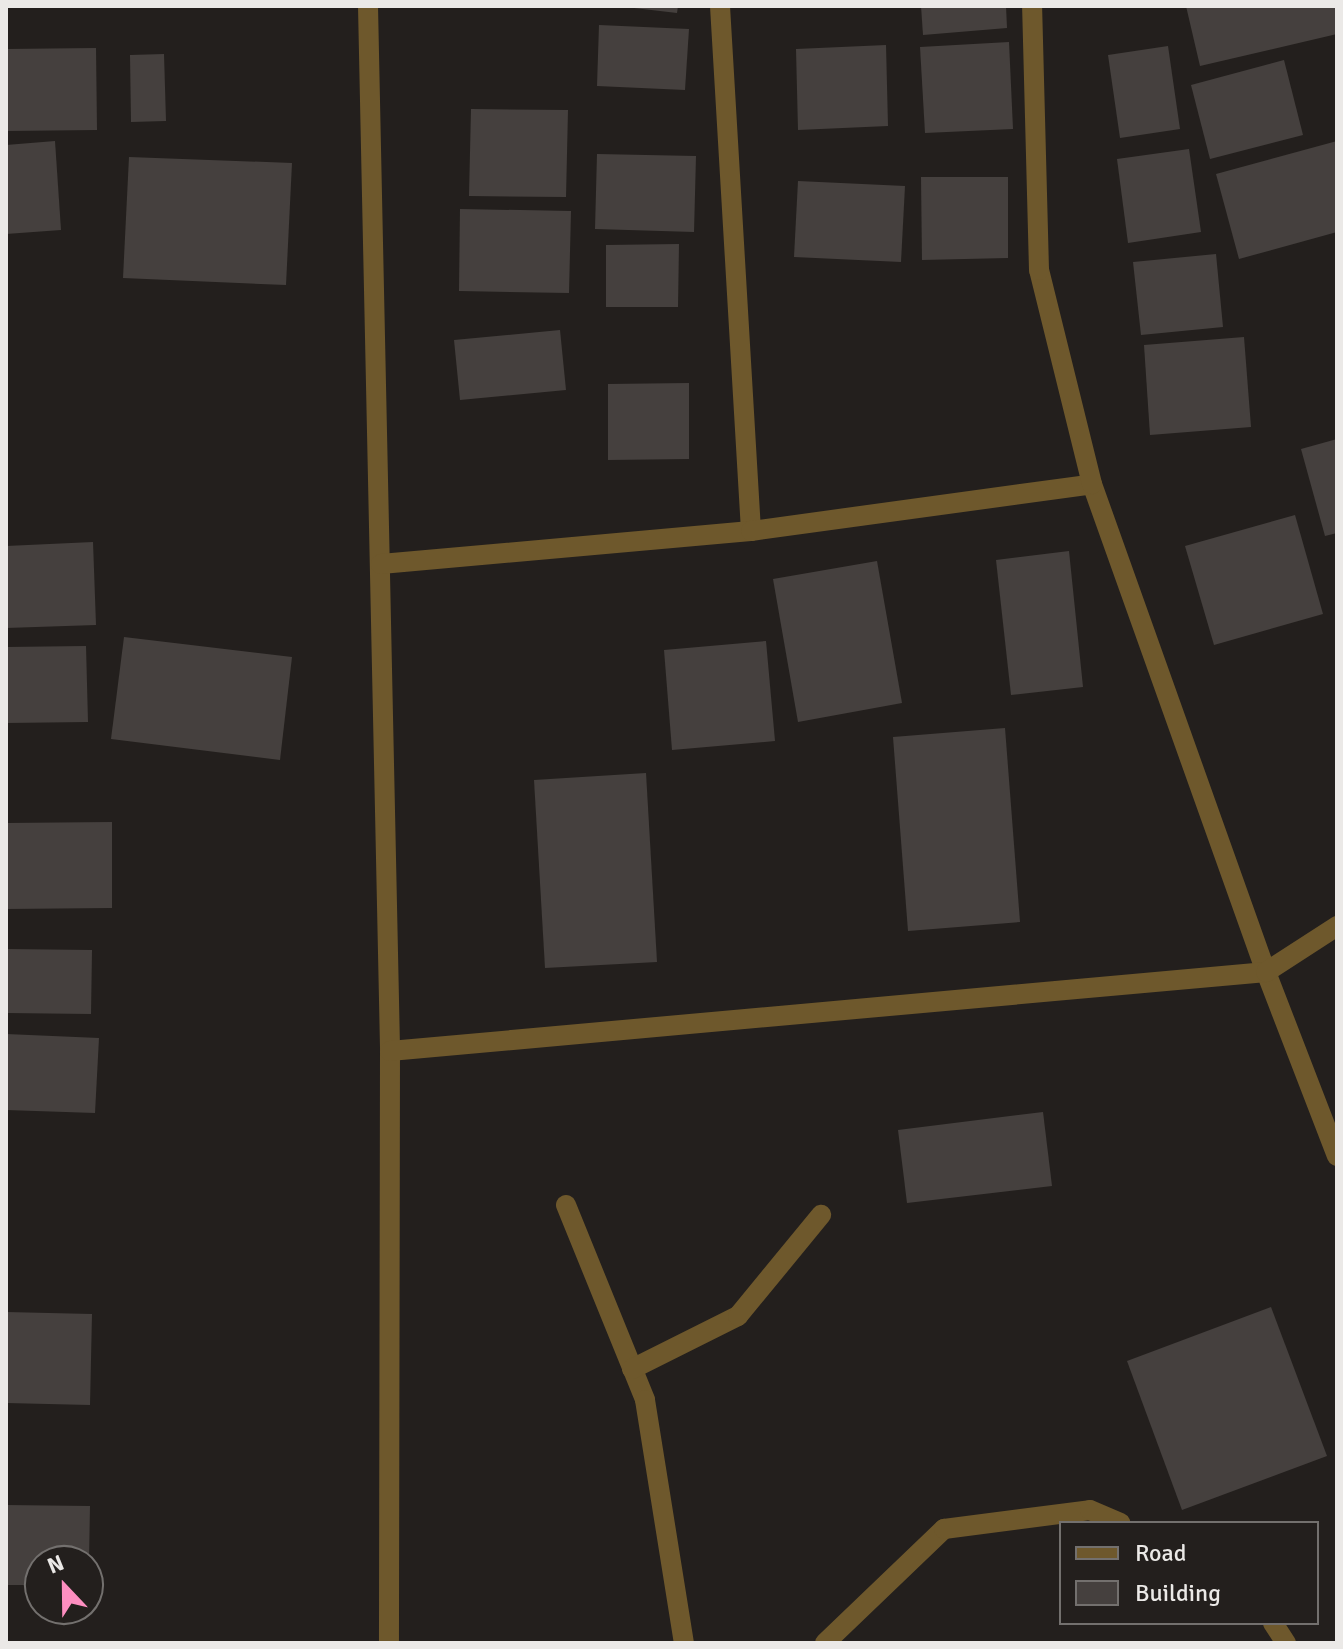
<!DOCTYPE html>
<html>
<head>
<meta charset="utf-8">
<style>
  body { margin:0 }
  #map { position:relative; width:1343px; height:1649px; overflow:hidden; background:#231f1d; font-family:Signika,sans-serif }
  div>[style] { position:absolute }
  .building>* { inset:0; background:#45403e }
  .minor>* { height:20px; margin:-10px; padding:0 10px; transform-origin:10px; border-radius:10px; background:#6e582c }
  span { translate:-50% -50%; white-space:nowrap; text-align:center; line-height:1.15; -webkit-text-stroke:6px #231f1d; paint-order:stroke }
  .frame { position:absolute; inset:0; border:8px solid #ebe9e7; pointer-events:none }
  .legend { position:absolute; left:1059px; top:1521px; width:260px; height:104px; box-sizing:border-box; background:#231f1d; border:2px solid #73706e; margin:0; padding:10px 14px; list-style:none; font-size:24px; color:#ebe9e7 }
  .legend li { display:flex; align-items:center; gap:16px; height:40px }
  .legend b { width:40px; border:2px solid #73706e }
  .north { position:absolute; left:24px; top:1545px; width:80px; height:80px; box-sizing:border-box; background:#231f1d; border:2px solid #73706e; border-radius:50%; rotate:338deg; font-size:22px; font-weight:700; line-height:32px; text-align:center; color:#ebe9e7 }
  .north::after { content:''; display:block; margin:auto; width:28px; height:36px; background:#fd8ec0; clip-path:polygon(50% 0,100% 100%,50% 72%,0 100%) }
</style>
</head>
<body>
<div id="map">
  <div class="building">
    <i style="clip-path:polygon(617px 6px,678px 6px,677px 13px)"></i>
    <i style="clip-path:polygon(921px 6px,1006px 6px,1007px 28px,923px 35px)"></i>
    <i style="clip-path:polygon(1186px 6px,1337px 6px,1337px 34px,1200px 66px)"></i>
    <i style="clip-path:polygon(599px 25px,689px 29px,685px 90px,597px 86px)"></i>
    <i style="clip-path:polygon(1009px 42px,1013px 129px,925px 133px,920px 47px)"></i>
    <i style="clip-path:polygon(886px 45px,888px 126px,798px 130px,796px 49px)"></i>
    <i style="clip-path:polygon(1168px 46px,1180px 129px,1120px 138px,1108px 55px)"></i>
    <i style="clip-path:polygon(96px 48px,97px 130px,6px 131px,6px 49px)"></i>
    <i style="clip-path:polygon(164px 54px,166px 121px,131px 122px,130px 55px)"></i>
    <i style="clip-path:polygon(1284px 60px,1303px 135px,1210px 159px,1191px 85px)"></i>
    <i style="clip-path:polygon(471px 109px,568px 110px,566px 197px,469px 196px)"></i>
    <i style="clip-path:polygon(55px 141px,61px 230px,6px 234px,6px 145px)"></i>
    <i style="clip-path:polygon(1337px 141px,1337px 232px,1239px 259px,1216px 174px)"></i>
    <i style="clip-path:polygon(1189px 149px,1201px 232px,1128px 243px,1117px 159px)"></i>
    <i style="clip-path:polygon(597px 154px,696px 156px,694px 232px,595px 229px)"></i>
    <i style="clip-path:polygon(129px 157px,292px 163px,286px 285px,123px 278px)"></i>
    <i style="clip-path:polygon(921px 177px,1008px 177px,1008px 258px,922px 260px)"></i>
    <i style="clip-path:polygon(798px 181px,905px 186px,901px 262px,794px 257px)"></i>
    <i style="clip-path:polygon(460px 209px,571px 211px,569px 293px,459px 291px)"></i>
    <i style="clip-path:polygon(679px 244px,678px 307px,606px 307px,606px 245px)"></i>
    <i style="clip-path:polygon(1216px 254px,1223px 327px,1141px 335px,1133px 262px)"></i>
    <i style="clip-path:polygon(560px 330px,566px 390px,460px 400px,454px 340px)"></i>
    <i style="clip-path:polygon(1244px 337px,1251px 427px,1150px 435px,1144px 345px)"></i>
    <i style="clip-path:polygon(689px 383px,689px 459px,608px 460px,608px 384px)"></i>
    <i style="clip-path:polygon(1337px 439px,1337px 533px,1325px 536px,1301px 449px)"></i>
    <i style="clip-path:polygon(1295px 515px,1323px 614px,1214px 645px,1185px 546px)"></i>
    <i style="clip-path:polygon(93px 542px,96px 625px,6px 628px,6px 546px)"></i>
    <i style="clip-path:polygon(1069px 551px,1083px 687px,1011px 695px,996px 560px)"></i>
    <i style="clip-path:polygon(877px 561px,902px 703px,798px 722px,773px 579px)"></i>
    <i style="clip-path:polygon(124px 637px,292px 657px,280px 760px,111px 739px)"></i>
    <i style="clip-path:polygon(766px 641px,775px 741px,672px 750px,664px 650px)"></i>
    <i style="clip-path:polygon(86px 646px,88px 722px,6px 723px,6px 647px)"></i>
    <i style="clip-path:polygon(1005px 728px,1020px 922px,908px 931px,893px 737px)"></i>
    <i style="clip-path:polygon(646px 773px,657px 962px,545px 968px,534px 780px)"></i>
    <i style="clip-path:polygon(112px 822px,112px 908px,6px 909px,6px 823px)"></i>
    <i style="clip-path:polygon(6px 949px,92px 950px,91px 1014px,6px 1013px)"></i>
    <i style="clip-path:polygon(6px 1034px,99px 1038px,95px 1113px,6px 1110px)"></i>
    <i style="clip-path:polygon(1043px 1112px,1052px 1186px,907px 1203px,898px 1130px)"></i>
    <i style="clip-path:polygon(1271px 1307px,1327px 1456px,1182px 1510px,1127px 1361px)"></i>
    <i style="clip-path:polygon(6px 1312px,92px 1314px,90px 1405px,6px 1403px)"></i>
    <i style="clip-path:polygon(6px 1505px,90px 1506px,89px 1561px,40px 1561px,40px 1585px,6px 1585px)"></i>
  </div>
  <div class="minor">
    <i style="left:368px;top:6px;width:1045px;rotate:88.79deg"></i>
    <i style="left:390px;top:1051px;width:592px;rotate:90.1deg"></i>
    <i style="left:720px;top:6px;width:526px;rotate:86.62deg"></i>
    <i style="left:1092px;top:484px;width:518px;rotate:70.38deg"></i>
    <i style="left:1266px;top:972px;width:197px;rotate:68.9deg"></i>
    <i style="left:381px;top:564px;width:371px;rotate:-5.1deg"></i>
    <i style="left:751px;top:531px;width:344px;rotate:-7.8deg"></i>
    <i style="left:1092px;top:484px;width:220px;rotate:-103.9deg"></i>
    <i style="left:1039px;top:270px;width:264px;rotate:-91.5deg"></i>
    <i style="left:390px;top:1051px;width:880px;rotate:-5.15deg"></i>
    <i style="left:1266px;top:972px;width:85px;rotate:-32.9deg"></i>
    <i style="left:566px;top:1205px;width:210px;rotate:67.9deg"></i>
    <i style="left:645px;top:1400px;width:246px;rotate:80.9deg"></i>
    <i style="left:632px;top:1369px;width:119px;rotate:-26.6deg"></i>
    <i style="left:738px;top:1316px;width:131px;rotate:-50.6deg"></i>
    <i style="left:1273px;top:1623px;width:24px;rotate:57deg"></i>
    <i style="left:825px;top:1643px;width:165px;rotate:-43.8deg"></i>
    <i style="left:944px;top:1529px;width:147px;rotate:-7.4deg"></i>
    <i style="left:1090px;top:1510px;width:33px;rotate:23deg"></i>
  </div>
  <div class="frame"></div>
  <ul class="legend">
  <li><b style="height:10px;background:#6e582c"></b>Road</li>
  <li><b style="height:22px;background:#45403e"></b>Building</li>
  </ul>
  <div class="north">N</div>
</div>
</body>
</html>
